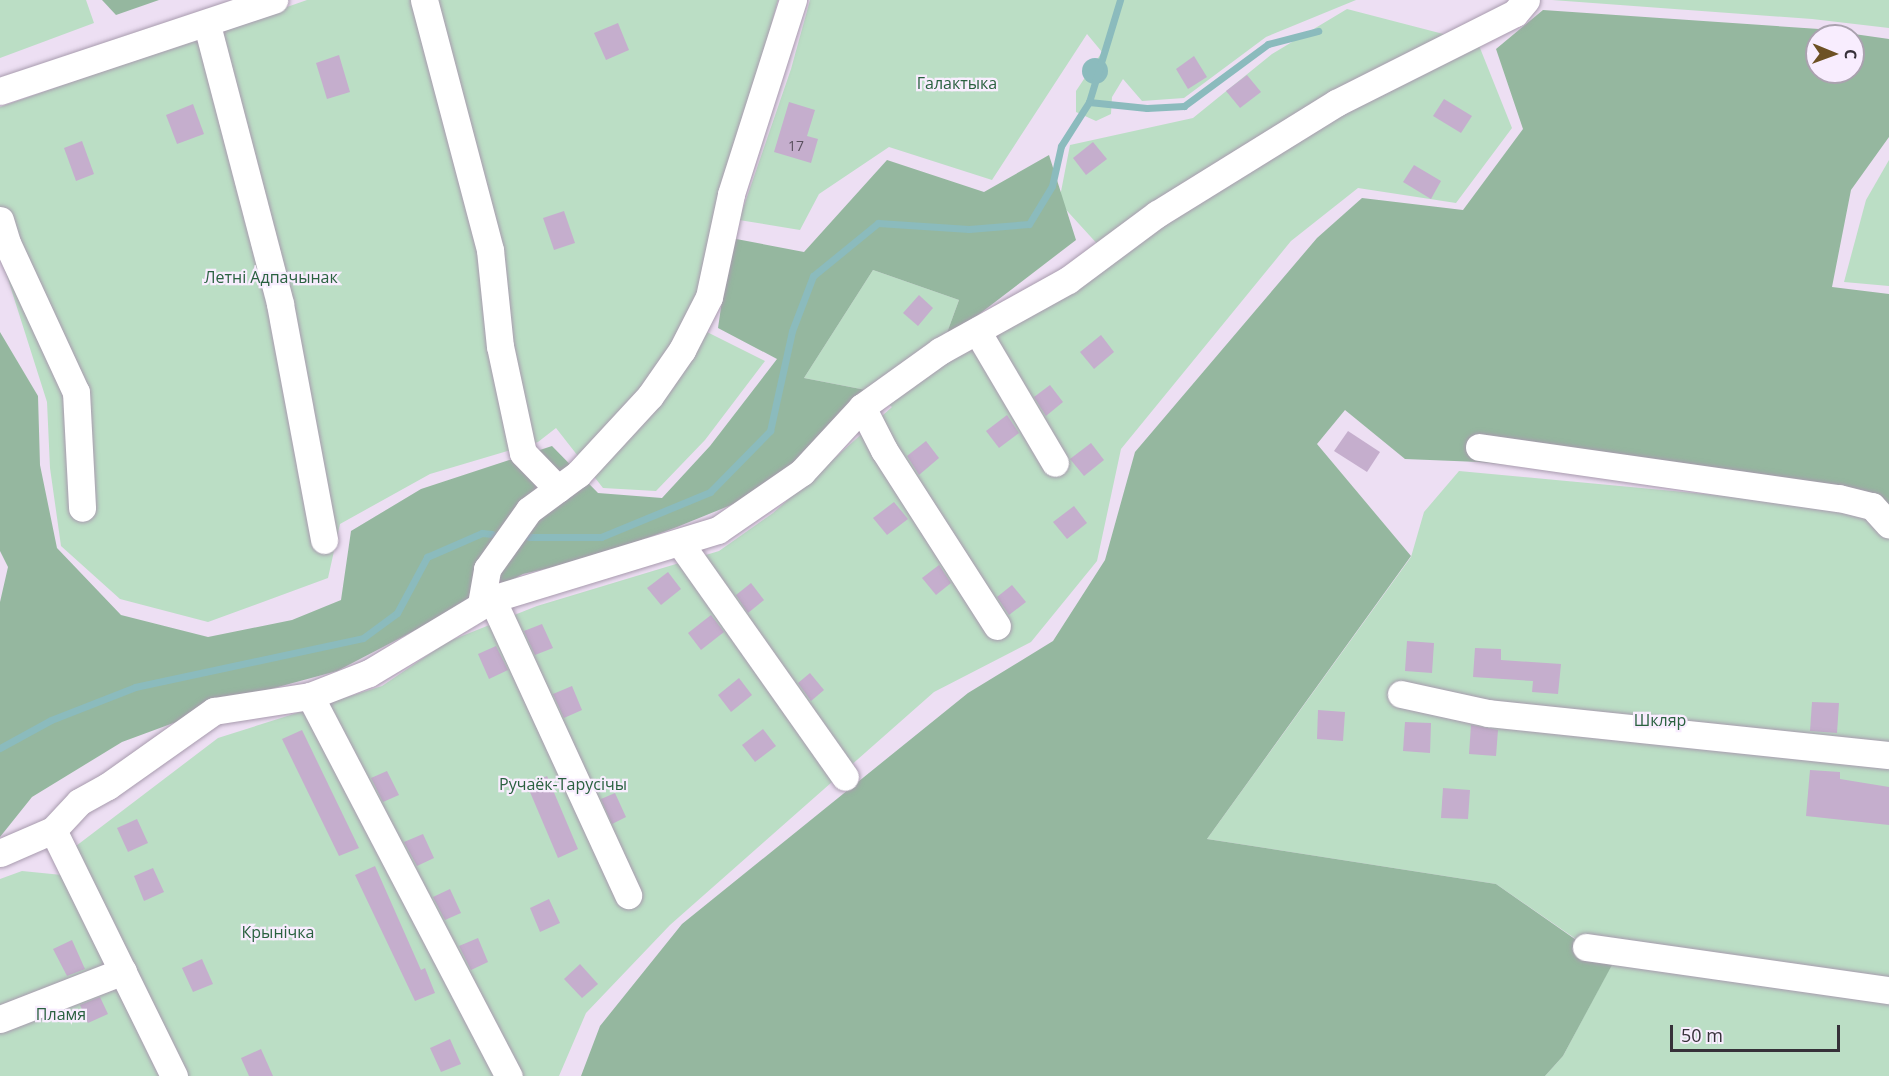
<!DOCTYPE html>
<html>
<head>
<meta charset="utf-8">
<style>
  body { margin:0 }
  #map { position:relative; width:1889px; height:1076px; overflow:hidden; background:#eddff3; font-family:"Open Sans",sans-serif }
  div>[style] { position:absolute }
  .green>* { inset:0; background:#bbdec5 }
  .forest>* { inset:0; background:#95b79f }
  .water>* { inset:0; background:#8bbbbd }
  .round { border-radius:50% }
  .stream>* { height:7px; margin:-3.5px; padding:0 3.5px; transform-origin:3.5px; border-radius:3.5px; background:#8bbbbd }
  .building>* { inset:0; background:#c5aecd }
  .roads { filter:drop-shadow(0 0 2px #a89bae) drop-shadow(0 0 2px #a89bae) }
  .minor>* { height:27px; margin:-13.5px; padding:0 13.5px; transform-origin:13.5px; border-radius:13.5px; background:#fff }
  span { translate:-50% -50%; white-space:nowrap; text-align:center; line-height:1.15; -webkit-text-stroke:4.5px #f8edfe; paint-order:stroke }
  .number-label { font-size:14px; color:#5a505e }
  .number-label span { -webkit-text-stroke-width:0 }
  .park-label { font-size:16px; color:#2a6140 }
  .north { position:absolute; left:1805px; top:24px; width:60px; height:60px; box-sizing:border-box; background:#f8edfe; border:2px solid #aaa2af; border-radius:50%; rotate:91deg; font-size:16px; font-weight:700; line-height:24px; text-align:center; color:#363139 }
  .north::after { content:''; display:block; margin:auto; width:21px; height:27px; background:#6d5124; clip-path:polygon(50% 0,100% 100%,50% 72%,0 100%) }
  .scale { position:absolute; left:1670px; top:1025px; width:170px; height:27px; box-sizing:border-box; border:3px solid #363139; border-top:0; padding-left:8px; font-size:18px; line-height:21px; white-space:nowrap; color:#363139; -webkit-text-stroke:4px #f8edfe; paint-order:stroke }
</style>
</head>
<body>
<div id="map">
  <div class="green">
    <i style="clip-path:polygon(0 0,86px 0,94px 23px,0 58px)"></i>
    <i style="clip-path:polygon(307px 0,778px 0,691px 324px,765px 361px,705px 440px,656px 491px,603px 488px,556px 428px,538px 442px,430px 474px,340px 524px,328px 578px,208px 622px,120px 599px,61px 546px,50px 468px,47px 402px,0 254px,0 107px)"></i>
    <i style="clip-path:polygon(810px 0,1356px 0,1266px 37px,1184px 98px,1142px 101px,1123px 79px,1112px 97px,1111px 114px,1096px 121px,1076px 112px,1076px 91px,1102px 52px,1087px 34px,992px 180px,889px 147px,819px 194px,800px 230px,739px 220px,791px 69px)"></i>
    <i style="clip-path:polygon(1552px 0,1889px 0,1889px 28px,1812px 19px)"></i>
    <i style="clip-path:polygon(1347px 9px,1478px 43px,1512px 128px,1456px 203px,1358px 188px,1291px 241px,1121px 449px,1097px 561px,1031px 642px,934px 692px,670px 925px,586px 1013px,559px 1076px,188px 1076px,76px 846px,218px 738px,382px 686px,447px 642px,537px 606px,719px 551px,773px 513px,892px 407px,871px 391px,804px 378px,873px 270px,959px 300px,944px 341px,1111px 259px,1059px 202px,1070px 145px,1193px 118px,1272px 54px)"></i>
    <i style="clip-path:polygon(1889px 160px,1889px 286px,1844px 282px,1866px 200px)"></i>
    <i style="clip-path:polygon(1459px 471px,1834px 506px,1889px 507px,1889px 1076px,1545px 1076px,1563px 1056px,1612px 964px,1496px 884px,1207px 839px,1411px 557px,1424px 512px)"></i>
    <i style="clip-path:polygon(22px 871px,62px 875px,159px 1076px,0 1076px,0 879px)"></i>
  </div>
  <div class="forest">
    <i style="clip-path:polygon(102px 0,159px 0,116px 15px)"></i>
    <i style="clip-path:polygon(evenodd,1543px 10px,1819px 29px,1889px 39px,1889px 137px,1851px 190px,1832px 287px,1889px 294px,1889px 504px,1479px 462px,1405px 459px,1345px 410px,1317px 444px,1411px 556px,1207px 839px,1496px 884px,1612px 965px,1563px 1056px,1545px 1076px,581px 1076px,600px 1026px,682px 924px,968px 693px,1053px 641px,1105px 560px,1135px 452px,1317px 238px,1362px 198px,1463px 210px,1523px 129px,1496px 49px,1543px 10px,1817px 36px,1853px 36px,1853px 72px,1817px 72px,1817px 36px)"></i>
    <i style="clip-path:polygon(1049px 155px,1076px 240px,944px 341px,959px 300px,873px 270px,804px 378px,871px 391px,791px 469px,741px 501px,677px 527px,592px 558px,523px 574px,337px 671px,252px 694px,122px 742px,32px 797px,0 837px,0 602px,8px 567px,0 551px,0 332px,38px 396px,40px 465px,57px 548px,121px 615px,208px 637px,292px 620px,341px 600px,351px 531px,421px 489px,552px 446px,598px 493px,662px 498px,710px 446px,777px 359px,718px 328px,731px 238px,804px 252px,887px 160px,984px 192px)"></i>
  </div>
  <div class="water">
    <i class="round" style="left:1082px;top:58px;width:26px;height:26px"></i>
  </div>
  <div class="stream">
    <i style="left:1089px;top:102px;width:58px;rotate:5.9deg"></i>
    <i style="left:1147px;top:108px;width:37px;rotate:-3deg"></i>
    <i style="left:1184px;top:106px;width:104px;rotate:-36.4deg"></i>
    <i style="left:1268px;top:44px;width:52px;rotate:-14.6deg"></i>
    <i style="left:529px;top:537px;width:72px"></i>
    <i style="left:601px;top:537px;width:118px;rotate:-22.4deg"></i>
    <i style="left:710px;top:492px;width:86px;rotate:-45.5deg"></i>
    <i style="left:770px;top:431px;width:102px;rotate:-77.6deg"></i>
    <i style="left:792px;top:331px;width:59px;rotate:-69.1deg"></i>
    <i style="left:813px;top:276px;width:84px;rotate:-39.2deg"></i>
    <i style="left:878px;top:223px;width:91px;rotate:3.8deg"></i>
    <i style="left:969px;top:229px;width:60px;rotate:-4.8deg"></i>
    <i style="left:1029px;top:224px;width:44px;rotate:-58.8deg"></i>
    <i style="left:1052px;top:186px;width:41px;rotate:-77.3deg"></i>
    <i style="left:1061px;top:146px;width:52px;rotate:-57.5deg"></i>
    <i style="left:1089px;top:102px;width:107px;rotate:-73.1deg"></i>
    <i style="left:0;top:748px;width:58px;rotate:-28.8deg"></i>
    <i style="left:51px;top:720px;width:90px;rotate:-21.4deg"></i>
    <i style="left:135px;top:687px;width:233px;rotate:-12.1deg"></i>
    <i style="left:363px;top:638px;width:42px;rotate:-36.3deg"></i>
    <i style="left:397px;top:613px;width:64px;rotate:-61.8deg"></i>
    <i style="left:427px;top:557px;width:60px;rotate:-23.6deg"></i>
    <i style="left:482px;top:533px;width:10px;rotate:6deg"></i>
  </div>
  <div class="building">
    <i style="clip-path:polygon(618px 23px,629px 50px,606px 60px,594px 33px)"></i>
    <i style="clip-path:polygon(339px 55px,350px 92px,327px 99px,316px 63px)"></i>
    <i style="clip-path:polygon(1194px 56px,1207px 77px,1188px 89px,1176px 69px)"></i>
    <i style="clip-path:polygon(1247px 75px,1261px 92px,1240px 108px,1226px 91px)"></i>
    <i style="clip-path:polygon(1444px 99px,1472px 116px,1461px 133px,1433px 116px)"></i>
    <i style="clip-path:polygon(789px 102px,815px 110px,807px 136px,818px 139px,811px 163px,774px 152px)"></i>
    <i style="clip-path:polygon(193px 104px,204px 134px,177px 144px,166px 115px)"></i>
    <i style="clip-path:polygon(82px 141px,94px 174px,76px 181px,64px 148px)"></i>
    <i style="clip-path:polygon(1093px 142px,1107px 159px,1086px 175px,1073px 158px)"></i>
    <i style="clip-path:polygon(1414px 165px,1441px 181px,1431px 199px,1403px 182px)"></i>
    <i style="clip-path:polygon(564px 211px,575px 243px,554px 250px,543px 218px)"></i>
    <i style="clip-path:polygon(919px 295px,933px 308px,918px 326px,903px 313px)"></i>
    <i style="clip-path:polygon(1101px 335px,1114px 352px,1094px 369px,1080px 352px)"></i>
    <i style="clip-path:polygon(1050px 385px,1063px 402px,1046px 416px,1034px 397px)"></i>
    <i style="clip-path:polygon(1007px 415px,1019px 433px,999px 448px,986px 431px)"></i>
    <i style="clip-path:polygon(1348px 431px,1380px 452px,1367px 472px,1334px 451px)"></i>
    <i style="clip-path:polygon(926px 441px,939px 458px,919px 475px,907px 456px)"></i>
    <i style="clip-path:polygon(1091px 443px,1104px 460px,1084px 476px,1070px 459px)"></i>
    <i style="clip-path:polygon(894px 502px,908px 519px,887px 535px,873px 518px)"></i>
    <i style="clip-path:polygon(1074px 506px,1087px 523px,1067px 539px,1053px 522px)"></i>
    <i style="clip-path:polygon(939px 565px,951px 583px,936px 595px,922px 578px)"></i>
    <i style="clip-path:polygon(668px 572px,681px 589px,661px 605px,647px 588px)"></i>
    <i style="clip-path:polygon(751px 583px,764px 600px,748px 613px,736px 595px)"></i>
    <i style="clip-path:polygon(1012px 585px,1026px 602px,1009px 615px,997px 597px)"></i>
    <i style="clip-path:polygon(711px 615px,724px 632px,701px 650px,688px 633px)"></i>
    <i style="clip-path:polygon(542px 624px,553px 648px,535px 655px,524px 631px)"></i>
    <i style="clip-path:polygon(1407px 641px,1434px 643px,1432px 673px,1405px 671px)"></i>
    <i style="clip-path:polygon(496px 646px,508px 670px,489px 679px,478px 654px)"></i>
    <i style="clip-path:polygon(1475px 648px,1501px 649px,1501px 660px,1561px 664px,1558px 694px,1532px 692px,1533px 681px,1473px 677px)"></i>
    <i style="clip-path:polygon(810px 673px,824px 690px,811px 701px,798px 683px)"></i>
    <i style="clip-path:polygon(739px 678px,752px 695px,731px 712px,718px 695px)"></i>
    <i style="clip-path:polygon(572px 686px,582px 710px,564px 718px,553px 694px)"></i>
    <i style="clip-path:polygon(1812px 702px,1839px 703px,1837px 733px,1810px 731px)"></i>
    <i style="clip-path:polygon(1318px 710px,1345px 712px,1343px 741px,1317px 739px)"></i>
    <i style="clip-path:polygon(1405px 722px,1431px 723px,1430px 753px,1403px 751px)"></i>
    <i style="clip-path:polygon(1471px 725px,1498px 730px,1496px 756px,1469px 754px)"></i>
    <i style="clip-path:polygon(763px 729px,776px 746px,755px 762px,742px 745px)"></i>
    <i style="clip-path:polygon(302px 730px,359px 848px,339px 856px,282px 739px)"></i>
    <i style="clip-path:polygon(1810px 770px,1840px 772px,1840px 779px,1889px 787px,1889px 825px,1806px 816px)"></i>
    <i style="clip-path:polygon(387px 771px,399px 795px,383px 802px,371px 778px)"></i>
    <i style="clip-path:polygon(547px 776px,578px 849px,558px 858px,527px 785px)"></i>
    <i style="clip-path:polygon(1443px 788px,1470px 790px,1468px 819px,1441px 818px)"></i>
    <i style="clip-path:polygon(615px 793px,626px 817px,612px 824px,601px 799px)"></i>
    <i style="clip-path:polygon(137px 819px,148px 843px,128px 852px,117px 828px)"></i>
    <i style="clip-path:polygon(423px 834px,434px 858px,417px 866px,404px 842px)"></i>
    <i style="clip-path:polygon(375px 866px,421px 970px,425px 968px,435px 993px,415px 1001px,355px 875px)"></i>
    <i style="clip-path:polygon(153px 868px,164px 892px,144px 901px,134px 876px)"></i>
    <i style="clip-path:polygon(450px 889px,461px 913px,445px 920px,433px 897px)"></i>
    <i style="clip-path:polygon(549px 899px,560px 923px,540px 932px,530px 908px)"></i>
    <i style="clip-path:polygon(478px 938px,488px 962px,471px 970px,459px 946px)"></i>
    <i style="clip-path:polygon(72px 940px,85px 969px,67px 976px,53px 949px)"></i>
    <i style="clip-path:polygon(202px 959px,213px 984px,193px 992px,182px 968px)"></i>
    <i style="clip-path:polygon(580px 964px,598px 984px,582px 998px,564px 979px)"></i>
    <i style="clip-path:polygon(100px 997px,108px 1014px,88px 1023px,80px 1005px)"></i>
    <i style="clip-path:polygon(450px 1039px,461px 1064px,441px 1072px,430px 1048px)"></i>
    <i style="clip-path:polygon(261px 1049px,273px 1076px,249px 1076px,241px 1058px)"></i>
  </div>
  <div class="roads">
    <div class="minor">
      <i style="left:424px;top:0;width:259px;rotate:75.2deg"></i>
      <i style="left:490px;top:250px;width:97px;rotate:84.1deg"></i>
      <i style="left:500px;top:346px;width:109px;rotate:77.9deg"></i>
      <i style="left:523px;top:453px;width:50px;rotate:45.8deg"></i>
      <i style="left:207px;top:25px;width:288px;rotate:75.3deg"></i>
      <i style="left:280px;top:304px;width:240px;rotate:79.4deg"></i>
      <i style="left:0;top:91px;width:289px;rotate:-18.4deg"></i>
      <i style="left:0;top:220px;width:24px;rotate:73deg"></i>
      <i style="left:7px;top:243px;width:164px;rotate:65.2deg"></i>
      <i style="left:76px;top:392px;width:116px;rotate:87deg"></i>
      <i style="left:977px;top:331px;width:153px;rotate:59.4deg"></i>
      <i style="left:862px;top:407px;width:48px;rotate:62.9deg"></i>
      <i style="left:884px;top:450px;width:209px;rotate:57.3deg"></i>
      <i style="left:1479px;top:447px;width:364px;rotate:8.1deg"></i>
      <i style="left:1839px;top:498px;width:34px;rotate:14deg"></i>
      <i style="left:1872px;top:506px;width:25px;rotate:48deg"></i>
      <i style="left:680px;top:543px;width:286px;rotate:54.8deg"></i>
      <i style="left:492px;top:599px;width:326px;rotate:65.3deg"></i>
      <i style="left:481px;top:604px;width:36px;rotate:-80deg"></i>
      <i style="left:487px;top:569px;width:72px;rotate:-54.6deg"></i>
      <i style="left:529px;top:510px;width:61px;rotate:-36.3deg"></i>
      <i style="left:578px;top:474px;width:106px;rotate:-47.3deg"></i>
      <i style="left:650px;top:396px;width:56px;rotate:-55.2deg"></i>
      <i style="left:682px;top:350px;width:59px;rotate:-63deg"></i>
      <i style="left:709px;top:297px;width:105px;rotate:-77.9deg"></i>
      <i style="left:731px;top:194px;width:204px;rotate:-72.3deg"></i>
      <i style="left:1401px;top:694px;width:89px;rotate:12.3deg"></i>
      <i style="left:1488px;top:713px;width:403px;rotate:6deg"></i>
      <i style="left:310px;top:696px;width:429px;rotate:62.4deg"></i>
      <i style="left:53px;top:830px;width:274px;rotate:63.8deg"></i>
      <i style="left:0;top:853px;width:58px;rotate:-23.5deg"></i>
      <i style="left:53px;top:830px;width:38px;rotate:-47deg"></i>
      <i style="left:79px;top:802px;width:33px;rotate:-29deg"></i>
      <i style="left:108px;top:786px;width:130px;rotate:-35.3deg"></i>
      <i style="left:214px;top:711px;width:97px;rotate:-8.9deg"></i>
      <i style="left:310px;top:696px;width:63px;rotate:-21.3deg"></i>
      <i style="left:369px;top:673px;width:144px;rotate:-31deg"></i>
      <i style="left:492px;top:599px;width:236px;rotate:-17deg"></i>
      <i style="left:718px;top:530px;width:102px;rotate:-34.6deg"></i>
      <i style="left:802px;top:472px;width:88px;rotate:-47.3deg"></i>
      <i style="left:862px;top:407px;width:96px;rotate:-35.7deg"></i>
      <i style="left:940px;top:351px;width:146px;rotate:-29deg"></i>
      <i style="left:1068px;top:280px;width:111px;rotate:-36.6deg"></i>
      <i style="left:1157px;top:214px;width:211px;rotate:-31.8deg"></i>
      <i style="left:1336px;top:103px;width:200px;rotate:-26.7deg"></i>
      <i style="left:1515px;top:13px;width:17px;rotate:-50deg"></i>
      <i style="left:1586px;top:947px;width:306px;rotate:8.1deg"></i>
      <i style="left:0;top:1019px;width:132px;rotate:-21.3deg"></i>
    </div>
  </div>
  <div class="number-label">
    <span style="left:796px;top:146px">17</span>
  </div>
  <div class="park-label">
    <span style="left:957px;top:83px">Галактыка</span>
    <span style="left:271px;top:277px">Летні Адпачынак</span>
    <span style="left:1660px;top:720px">Шкляр</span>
    <span style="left:563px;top:784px">Ручаёк-Тарусічы</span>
    <span style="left:278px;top:932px">Крынічка</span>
    <span style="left:61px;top:1014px">Пламя</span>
  </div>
  <div class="north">С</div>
  <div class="scale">50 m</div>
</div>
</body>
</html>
